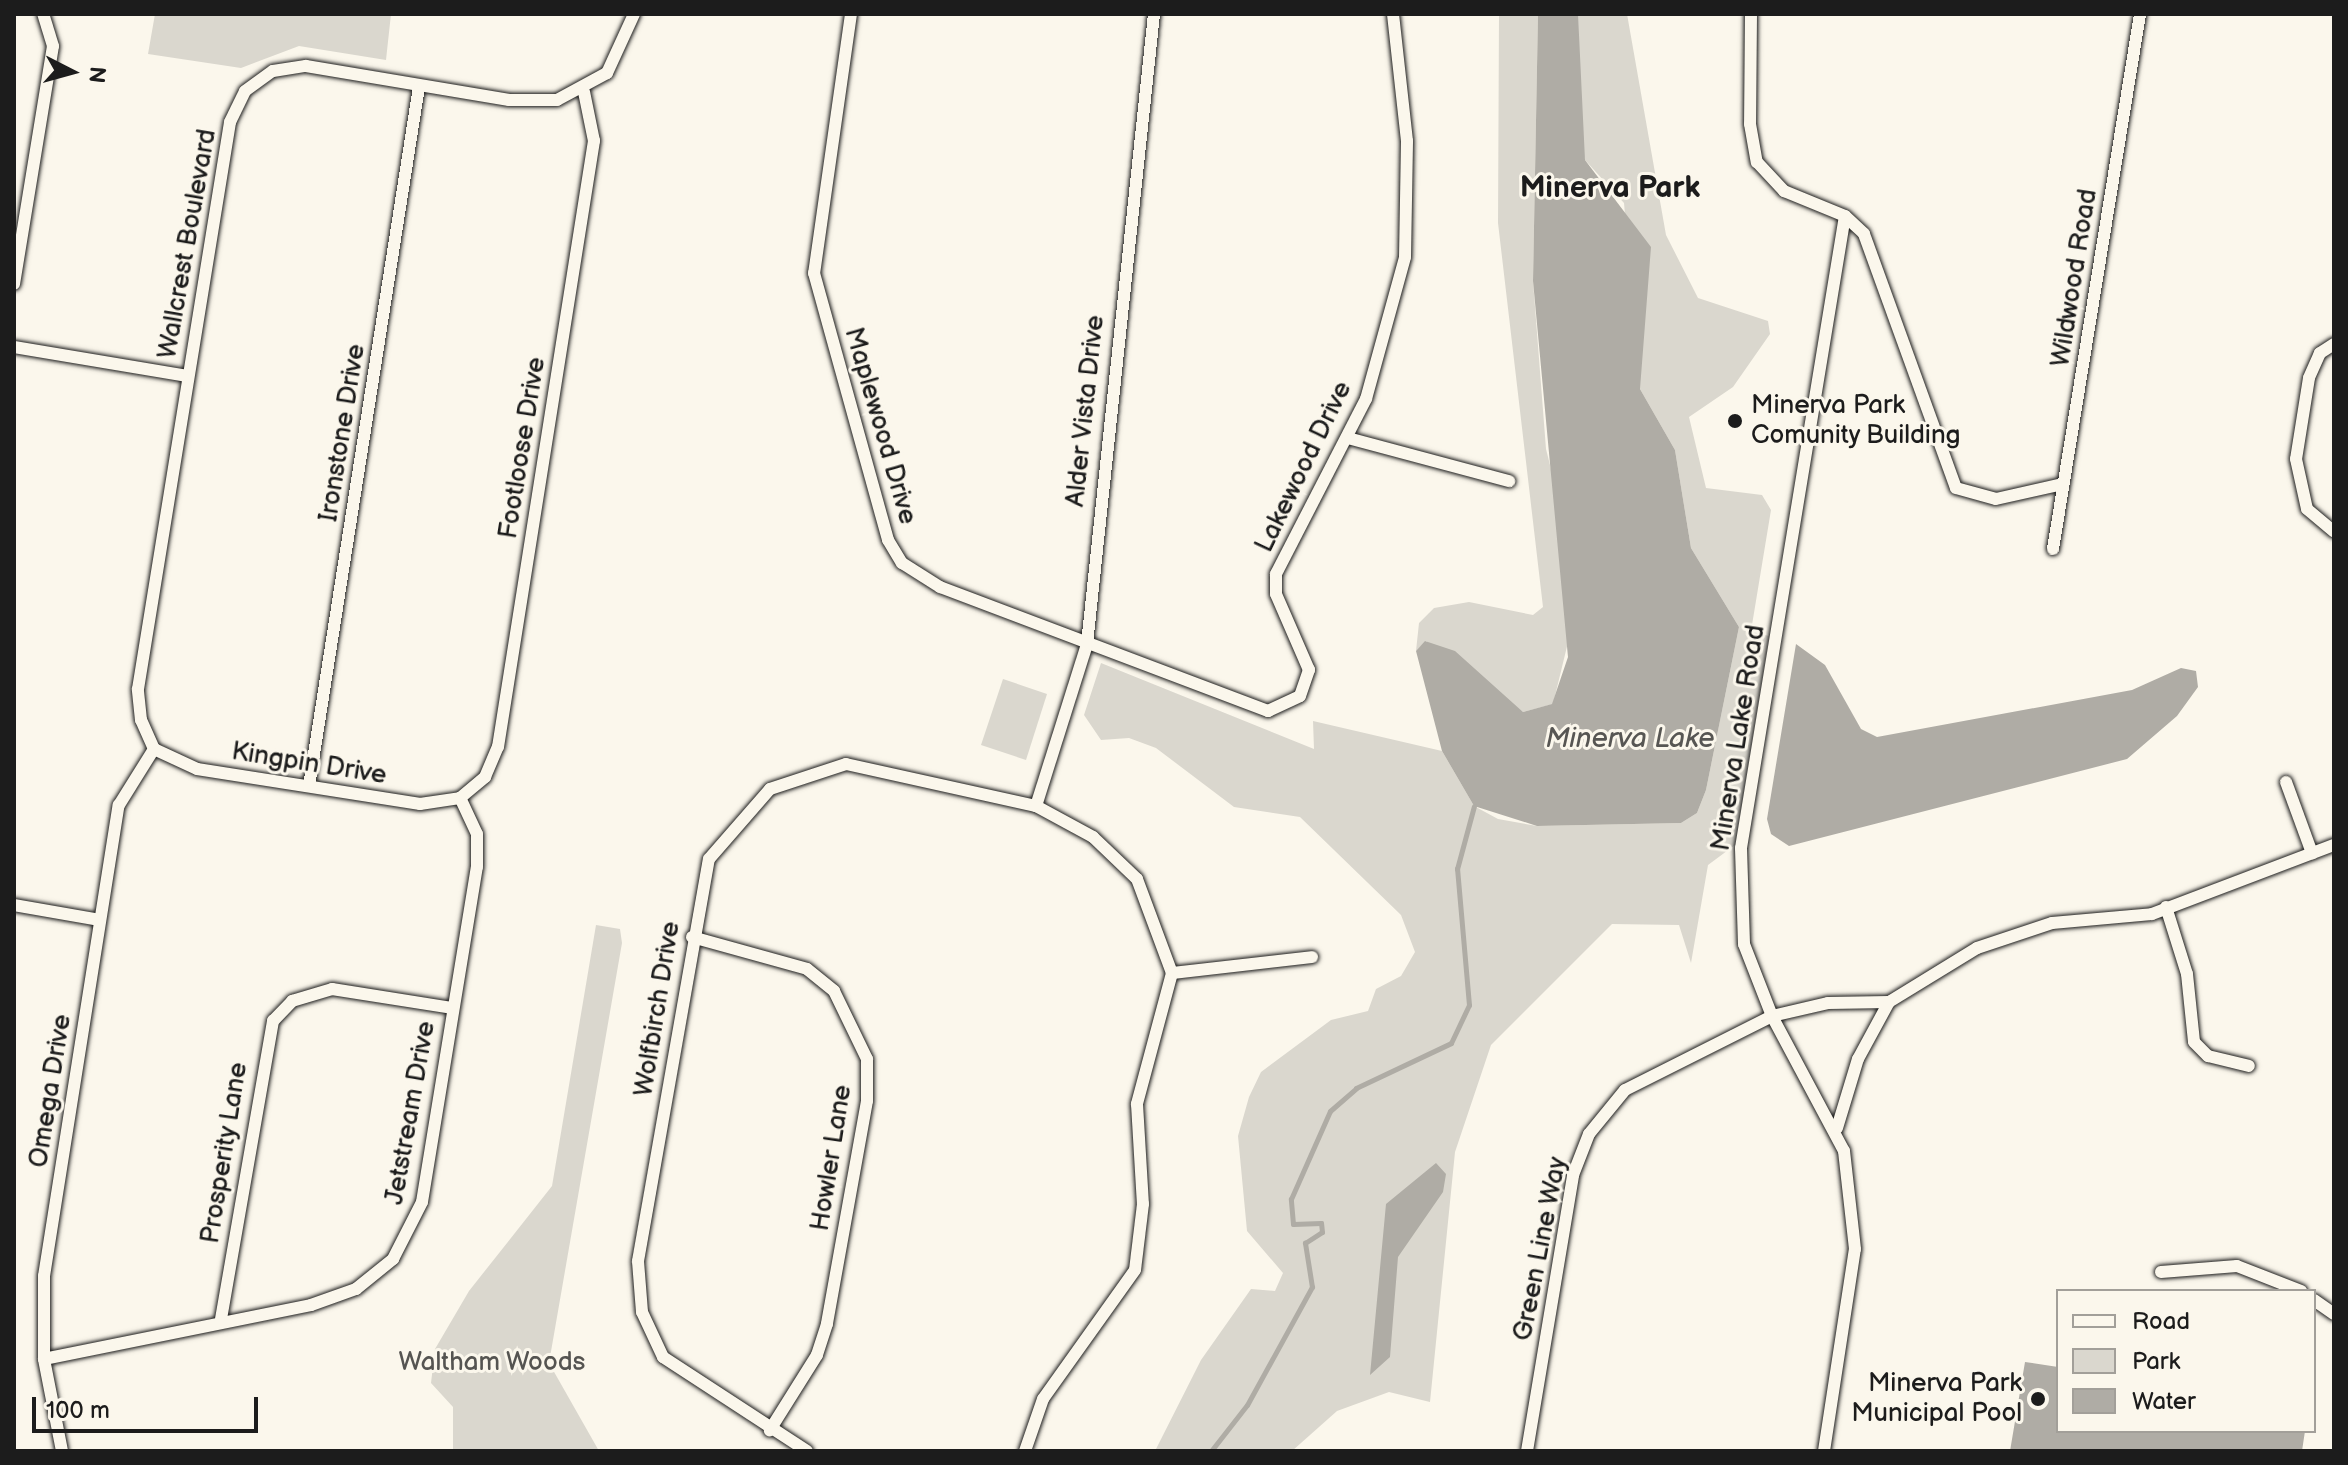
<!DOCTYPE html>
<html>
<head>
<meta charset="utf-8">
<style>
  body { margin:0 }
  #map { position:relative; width:2348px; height:1465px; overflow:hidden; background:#fbf7ec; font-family:"Balsamiq Sans",sans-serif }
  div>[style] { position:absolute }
  .green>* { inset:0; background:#dad7ce }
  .water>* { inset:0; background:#afaca5 }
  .stream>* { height:5px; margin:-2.5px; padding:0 2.5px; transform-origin:2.5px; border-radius:2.5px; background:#afaca5 }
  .roads { filter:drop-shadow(0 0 2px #1c1c1c) drop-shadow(0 0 2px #1c1c1c) }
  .street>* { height:12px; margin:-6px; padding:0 6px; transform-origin:6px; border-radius:6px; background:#fbf7ec }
  .dots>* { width:22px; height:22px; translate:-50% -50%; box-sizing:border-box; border:4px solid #fbf7ec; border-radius:50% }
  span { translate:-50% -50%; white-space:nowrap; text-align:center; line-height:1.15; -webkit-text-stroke:6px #fbf7ec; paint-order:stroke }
  .street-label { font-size:26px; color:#1c1c1c }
  .poi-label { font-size:26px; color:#1c1c1c }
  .left { translate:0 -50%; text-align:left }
  .right { translate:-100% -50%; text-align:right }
  .park-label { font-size:26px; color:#555451 }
  .water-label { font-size:28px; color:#575653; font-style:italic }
  .quarter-label { font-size:30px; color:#1c1c1c; font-weight:700 }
  .frame { position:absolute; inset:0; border:16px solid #1c1c1c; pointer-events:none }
  .legend { position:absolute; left:2056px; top:1289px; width:260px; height:144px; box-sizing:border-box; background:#fbf7ec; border:2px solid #a29f99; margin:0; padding:10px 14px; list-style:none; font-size:24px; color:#1c1c1c }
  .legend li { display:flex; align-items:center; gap:16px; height:40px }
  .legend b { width:40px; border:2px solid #a29f99 }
  .north { position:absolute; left:32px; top:32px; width:80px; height:80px; -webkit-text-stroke:6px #fbf7ec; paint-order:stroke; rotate:96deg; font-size:22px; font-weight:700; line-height:32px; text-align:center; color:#1c1c1c }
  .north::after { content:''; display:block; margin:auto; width:28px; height:36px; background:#1c1c1c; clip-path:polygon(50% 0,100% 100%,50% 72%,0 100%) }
  .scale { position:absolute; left:32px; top:1397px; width:226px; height:36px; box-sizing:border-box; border:4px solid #1c1c1c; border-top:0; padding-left:10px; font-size:24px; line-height:28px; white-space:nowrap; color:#1c1c1c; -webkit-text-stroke:6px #fbf7ec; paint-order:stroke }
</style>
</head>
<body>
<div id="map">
  <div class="green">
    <i style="clip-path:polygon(155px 14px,391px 14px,386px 60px,299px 46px,241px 68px,148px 54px)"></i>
    <i style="clip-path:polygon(1499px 14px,1538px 14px,1533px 281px,1546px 449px,1559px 501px,1571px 630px,1553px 704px,1523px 712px,1426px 641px,1416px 651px,1419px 623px,1434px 608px,1469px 602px,1533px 615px,1543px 607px,1498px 223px)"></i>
    <i style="clip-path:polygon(1578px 14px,1627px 14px,1666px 235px,1698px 298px,1768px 321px,1770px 334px,1733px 387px,1689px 417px,1706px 488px,1762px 495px,1771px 510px,1751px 631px,1769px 636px,1735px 845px,1708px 865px,1691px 963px,1679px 925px,1612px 924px,1491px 1045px,1455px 1152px,1430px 1402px,1389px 1392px,1337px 1411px,1292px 1451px,1155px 1451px,1201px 1360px,1251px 1289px,1275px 1291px,1283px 1273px,1247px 1231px,1238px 1136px,1249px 1097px,1261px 1072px,1331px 1020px,1368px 1011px,1376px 989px,1401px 976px,1415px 952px,1401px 915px,1300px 817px,1234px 807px,1156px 748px,1129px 738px,1101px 740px,1084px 715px,1101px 663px,1314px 749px,1313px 721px,1442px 751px,1474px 806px,1498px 819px,1537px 826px,1681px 823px,1697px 813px,1706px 790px,1739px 627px,1691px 548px,1675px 450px,1640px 389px,1624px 203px,1585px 160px,1579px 139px)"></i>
    <i style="clip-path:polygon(1003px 679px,1047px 694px,1026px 760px,981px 745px)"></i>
    <i style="clip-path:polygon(596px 925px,620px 929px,622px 943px,549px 1363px,599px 1451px,453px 1451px,453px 1407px,431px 1383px,435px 1349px,469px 1291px,552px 1186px)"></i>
  </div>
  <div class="water">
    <i style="clip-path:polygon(1538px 14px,1578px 14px,1585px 160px,1651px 247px,1640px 389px,1675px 450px,1691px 548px,1739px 627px,1706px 790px,1697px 813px,1681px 823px,1537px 826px,1474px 806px,1442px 751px,1416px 651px,1425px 641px,1455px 651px,1523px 712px,1552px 704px,1568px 657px,1533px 281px)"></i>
    <i style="clip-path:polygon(1796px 644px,1825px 665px,1861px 729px,1877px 737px,2132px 690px,2181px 668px,2196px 671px,2198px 687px,2177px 716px,2127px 759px,1789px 846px,1771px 834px,1767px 819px)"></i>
    <i style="clip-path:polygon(1436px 1163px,1446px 1174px,1443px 1192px,1398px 1257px,1390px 1357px,1370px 1375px,1386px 1204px)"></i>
    <i style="clip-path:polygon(2025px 1362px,2058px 1367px,2058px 1431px,2305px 1431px,2302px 1451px,2010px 1451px)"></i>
  </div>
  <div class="stream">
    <i style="left:1211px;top:1451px;width:58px;rotate:-52deg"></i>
    <i style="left:1247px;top:1405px;width:135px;rotate:-61.2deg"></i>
    <i style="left:1312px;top:1287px;width:45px;rotate:-99deg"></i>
    <i style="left:1305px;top:1243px;width:20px;rotate:-33deg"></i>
    <i style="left:1322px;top:1232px;width:9px;rotate:-96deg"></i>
    <i style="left:1321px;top:1223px;width:28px;rotate:178deg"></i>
    <i style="left:1293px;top:1224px;width:25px;rotate:-95deg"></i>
    <i style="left:1291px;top:1199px;width:96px;rotate:-66.1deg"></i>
    <i style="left:1330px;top:1111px;width:35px;rotate:-41deg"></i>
    <i style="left:1356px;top:1088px;width:105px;rotate:-25.3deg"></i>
    <i style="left:1451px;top:1043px;width:42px;rotate:-64.7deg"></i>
    <i style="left:1469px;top:1005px;width:137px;rotate:-95deg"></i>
    <i style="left:1457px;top:869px;width:65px;rotate:-74.9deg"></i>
  </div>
  <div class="roads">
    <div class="street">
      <i style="left:851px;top:14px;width:262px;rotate:98.1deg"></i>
      <i style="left:814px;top:273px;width:277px;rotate:74.5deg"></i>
      <i style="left:888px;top:540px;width:27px;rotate:59deg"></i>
      <i style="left:902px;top:563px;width:45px;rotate:32.3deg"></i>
      <i style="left:940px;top:587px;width:351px;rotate:20.7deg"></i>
      <i style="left:1268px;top:711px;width:35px;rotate:-25deg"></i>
      <i style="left:1300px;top:696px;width:28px;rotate:-71deg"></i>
      <i style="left:1309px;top:670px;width:83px;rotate:-113.5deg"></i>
      <i style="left:1276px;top:594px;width:20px;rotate:-90deg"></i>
      <i style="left:1276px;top:574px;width:197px;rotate:-62.8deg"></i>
      <i style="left:1366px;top:399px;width:147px;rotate:-74.6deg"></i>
      <i style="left:1405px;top:257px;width:116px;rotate:-89deg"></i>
      <i style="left:1407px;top:141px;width:128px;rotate:-96.3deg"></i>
      <i style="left:1751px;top:14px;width:110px;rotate:90.5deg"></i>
      <i style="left:1750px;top:124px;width:39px;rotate:80deg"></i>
      <i style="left:1757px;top:162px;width:40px;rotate:47deg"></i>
      <i style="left:1784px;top:191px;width:66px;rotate:22.3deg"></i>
      <i style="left:1845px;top:216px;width:26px;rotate:43deg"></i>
      <i style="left:1864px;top:234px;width:270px;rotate:70.1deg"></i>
      <i style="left:1956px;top:488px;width:41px;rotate:15.4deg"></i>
      <i style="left:1996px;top:499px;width:69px;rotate:-12.6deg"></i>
      <i style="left:14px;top:284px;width:241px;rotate:-80.7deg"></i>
      <i style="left:53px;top:46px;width:34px;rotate:-107deg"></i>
      <i style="left:2334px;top:344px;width:17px;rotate:147deg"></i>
      <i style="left:2320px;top:353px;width:27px;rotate:114deg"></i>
      <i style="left:2309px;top:378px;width:82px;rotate:99.1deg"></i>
      <i style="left:2296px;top:459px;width:51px;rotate:77.6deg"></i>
      <i style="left:2307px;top:509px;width:35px;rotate:40deg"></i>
      <i style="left:14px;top:347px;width:176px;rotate:9.5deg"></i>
      <i style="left:1348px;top:438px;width:167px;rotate:15deg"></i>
      <i style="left:2053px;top:549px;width:542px;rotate:-80.76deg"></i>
      <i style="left:154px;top:749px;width:32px;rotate:-114deg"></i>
      <i style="left:141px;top:720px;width:31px;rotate:-96deg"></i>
      <i style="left:138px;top:689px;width:574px;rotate:-80.78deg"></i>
      <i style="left:230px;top:122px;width:34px;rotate:-64deg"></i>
      <i style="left:245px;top:91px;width:34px;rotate:-36deg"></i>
      <i style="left:273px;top:71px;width:33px;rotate:-9deg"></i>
      <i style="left:306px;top:66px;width:206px;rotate:9.5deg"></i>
      <i style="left:509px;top:100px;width:48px"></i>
      <i style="left:557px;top:100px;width:57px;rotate:-28.4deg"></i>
      <i style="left:607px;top:73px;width:65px;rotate:-65.4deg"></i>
      <i style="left:154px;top:749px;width:47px;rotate:24.9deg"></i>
      <i style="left:197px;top:769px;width:226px;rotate:8.9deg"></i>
      <i style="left:420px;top:804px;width:40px;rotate:-8.5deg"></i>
      <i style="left:460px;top:798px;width:33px;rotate:-40deg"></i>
      <i style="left:485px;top:777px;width:33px;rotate:-67deg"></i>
      <i style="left:498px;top:747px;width:614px;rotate:-81deg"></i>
      <i style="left:594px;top:141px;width:50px;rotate:-101.5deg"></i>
      <i style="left:2286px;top:782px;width:76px;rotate:69.9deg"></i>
      <i style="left:309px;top:786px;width:708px;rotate:-81.06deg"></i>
      <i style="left:1036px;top:806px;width:170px;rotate:-72.5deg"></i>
      <i style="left:1087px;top:644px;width:634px;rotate:-83.93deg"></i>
      <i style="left:14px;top:905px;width:87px;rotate:9.9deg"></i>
      <i style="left:2166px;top:907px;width:70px;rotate:72.6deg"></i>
      <i style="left:2187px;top:974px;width:68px;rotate:84.1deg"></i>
      <i style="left:2194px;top:1042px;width:20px;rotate:45deg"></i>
      <i style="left:2208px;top:1056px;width:42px;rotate:13.7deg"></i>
      <i style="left:692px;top:937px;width:119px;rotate:15.5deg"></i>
      <i style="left:807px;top:969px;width:35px;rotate:39deg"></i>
      <i style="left:834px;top:991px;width:76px;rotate:64.1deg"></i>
      <i style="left:867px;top:1059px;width:42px;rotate:90deg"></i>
      <i style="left:867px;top:1101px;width:227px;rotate:100.2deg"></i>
      <i style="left:827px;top:1324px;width:33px;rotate:108deg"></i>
      <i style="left:817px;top:1355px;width:89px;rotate:122.1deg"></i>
      <i style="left:1172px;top:973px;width:141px;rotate:-6.5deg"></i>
      <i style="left:1837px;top:1128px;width:72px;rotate:-73.1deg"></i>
      <i style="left:1858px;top:1059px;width:65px;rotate:-61.5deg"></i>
      <i style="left:2161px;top:1272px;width:76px;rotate:-4.5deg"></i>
      <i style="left:2237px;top:1266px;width:69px;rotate:21.3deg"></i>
      <i style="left:2314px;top:1300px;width:24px;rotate:35deg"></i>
      <i style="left:221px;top:1319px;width:303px;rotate:-80.1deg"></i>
      <i style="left:273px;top:1021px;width:28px;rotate:-46deg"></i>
      <i style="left:292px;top:1001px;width:42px;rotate:-16.7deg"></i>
      <i style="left:332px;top:989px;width:121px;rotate:9deg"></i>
      <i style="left:44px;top:1359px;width:272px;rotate:-11.4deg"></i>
      <i style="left:311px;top:1305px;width:48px;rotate:-19.6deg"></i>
      <i style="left:356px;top:1289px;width:48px;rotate:-39deg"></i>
      <i style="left:393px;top:1259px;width:64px;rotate:-63deg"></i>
      <i style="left:422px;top:1202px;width:339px;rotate:-80.7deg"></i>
      <i style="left:477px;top:867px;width:33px;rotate:-90deg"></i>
      <i style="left:477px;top:834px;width:40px;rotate:-115deg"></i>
      <i style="left:62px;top:1451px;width:94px;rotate:-101.1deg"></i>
      <i style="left:44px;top:1359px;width:83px;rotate:-90deg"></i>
      <i style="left:44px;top:1276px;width:477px;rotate:-81deg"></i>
      <i style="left:119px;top:805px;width:66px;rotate:-58deg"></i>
      <i style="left:807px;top:1451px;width:172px;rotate:-146.9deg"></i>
      <i style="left:663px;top:1357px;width:50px;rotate:-115deg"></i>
      <i style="left:642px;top:1312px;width:51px;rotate:-94.5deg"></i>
      <i style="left:638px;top:1261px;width:408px;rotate:-80deg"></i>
      <i style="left:709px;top:859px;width:93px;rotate:-48.9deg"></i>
      <i style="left:770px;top:789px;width:80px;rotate:-18.2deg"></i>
      <i style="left:846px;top:764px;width:195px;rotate:12.5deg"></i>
      <i style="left:1036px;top:806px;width:65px;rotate:28.5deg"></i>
      <i style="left:1093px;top:837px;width:61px;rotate:43.7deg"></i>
      <i style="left:1137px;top:879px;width:100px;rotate:69.6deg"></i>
      <i style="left:1172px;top:973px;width:136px;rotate:105deg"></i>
      <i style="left:1137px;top:1104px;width:100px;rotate:86.6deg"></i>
      <i style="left:1143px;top:1204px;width:66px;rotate:96.9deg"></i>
      <i style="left:1135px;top:1270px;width:158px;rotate:125.5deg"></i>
      <i style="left:1043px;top:1399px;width:55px;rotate:109.1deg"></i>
      <i style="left:1527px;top:1451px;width:280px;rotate:-80.5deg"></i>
      <i style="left:1573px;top:1175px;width:44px;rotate:-68.7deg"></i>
      <i style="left:1589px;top:1134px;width:57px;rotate:-50.7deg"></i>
      <i style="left:1625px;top:1090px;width:165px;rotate:-26.7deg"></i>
      <i style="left:1772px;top:1016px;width:57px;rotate:-13.1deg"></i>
      <i style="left:1828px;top:1003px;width:61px;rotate:-0.9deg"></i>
      <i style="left:1889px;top:1002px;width:103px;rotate:-31.5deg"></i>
      <i style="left:1977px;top:948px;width:79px;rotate:-18.4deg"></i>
      <i style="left:2052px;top:923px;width:100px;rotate:-5.1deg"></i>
      <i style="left:2152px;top:914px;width:195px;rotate:-20.8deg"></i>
      <i style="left:1824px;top:1451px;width:204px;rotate:-81.3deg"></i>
      <i style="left:1855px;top:1249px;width:99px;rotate:-96.4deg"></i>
      <i style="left:1844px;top:1151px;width:153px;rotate:-118.1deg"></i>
      <i style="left:1772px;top:1016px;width:77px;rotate:-111.3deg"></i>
      <i style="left:1744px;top:944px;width:96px;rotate:-91.8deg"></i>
      <i style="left:1741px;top:848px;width:640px;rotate:-80.66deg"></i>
    </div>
  </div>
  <div class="dots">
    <i style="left:1735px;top:421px;background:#1c1c1c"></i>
    <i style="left:2038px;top:1399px;background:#1c1c1c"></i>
  </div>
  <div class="street-label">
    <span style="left:188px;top:244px;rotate:-80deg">Wallcrest Boulevard</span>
    <span style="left:2075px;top:278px;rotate:-81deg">Wildwood Road</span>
    <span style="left:1086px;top:411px;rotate:-84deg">Alder Vista Drive</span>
    <span style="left:880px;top:426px;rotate:74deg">Maplewood Drive</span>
    <span style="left:343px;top:433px;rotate:-81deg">Ironstone Drive</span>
    <span style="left:523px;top:448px;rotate:-81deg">Footloose Drive</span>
    <span style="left:1304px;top:467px;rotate:-64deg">Lakewood Drive</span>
    <span style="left:1739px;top:738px;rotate:-81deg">Minerva Lake Road</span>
    <span style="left:309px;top:764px;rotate:9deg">Kingpin Drive</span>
    <span style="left:658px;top:1009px;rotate:-81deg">Wolfbirch Drive</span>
    <span style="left:51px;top:1091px;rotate:-81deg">Omega Drive</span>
    <span style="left:411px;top:1113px;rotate:-80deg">Jetstream Drive</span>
    <span style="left:225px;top:1153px;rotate:-81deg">Prosperity Lane</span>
    <span style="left:832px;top:1158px;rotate:-81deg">Howler Lane</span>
    <span style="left:1541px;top:1249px;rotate:-79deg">Green Line Way</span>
  </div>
  <div class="poi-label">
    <span class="left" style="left:1751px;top:421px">Minerva Park<br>Comunity Building</span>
    <span class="right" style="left:2022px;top:1399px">Minerva Park<br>Municipal Pool</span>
  </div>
  <div class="park-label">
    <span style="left:492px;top:1363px">Waltham Woods</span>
  </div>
  <div class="water-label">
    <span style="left:1630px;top:739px">Minerva Lake</span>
  </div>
  <div class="quarter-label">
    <span style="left:1610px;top:188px">Minerva Park</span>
  </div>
  <div class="frame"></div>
  <ul class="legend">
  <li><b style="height:10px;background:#fbf7ec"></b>Road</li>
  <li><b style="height:22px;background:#dad7ce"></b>Park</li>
  <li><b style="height:22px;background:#afaca5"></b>Water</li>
  </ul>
  <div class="north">N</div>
  <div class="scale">100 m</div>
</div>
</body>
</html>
